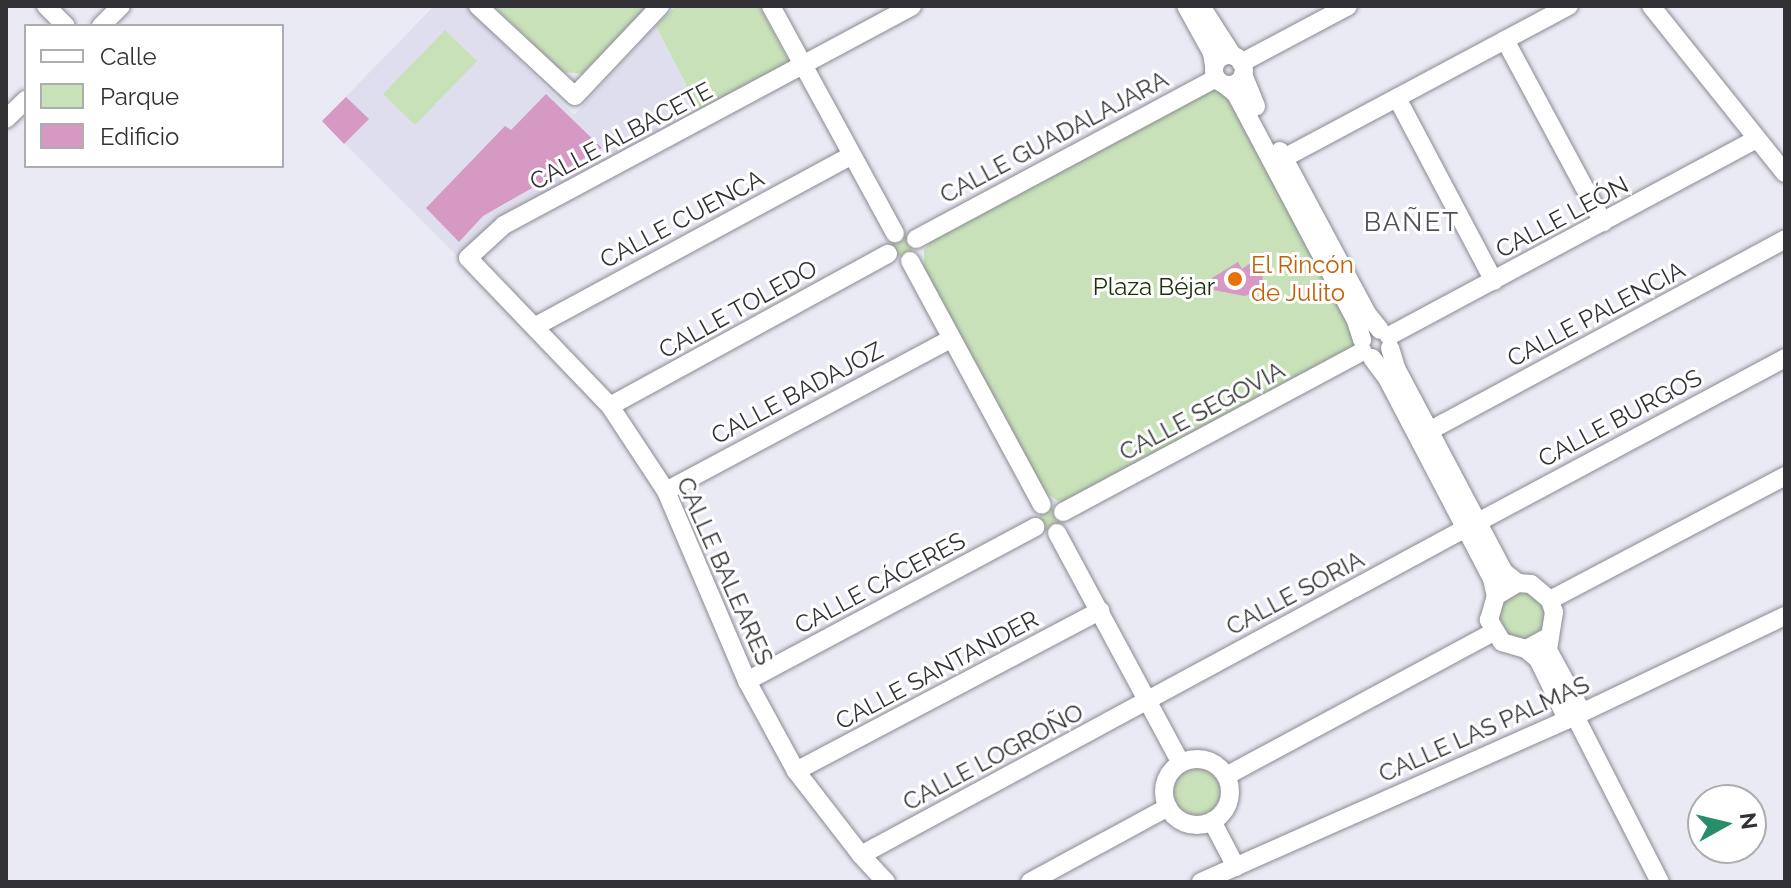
<!DOCTYPE html>
<html>
<head>
<meta charset="utf-8">
<style>
  body { margin:0 }
  #map { position:relative; width:1791px; height:888px; overflow:hidden; background:#eaeaf4; font-family:Raleway,sans-serif }
  div>[style] { position:absolute }
  .built>* { inset:0; background:#dfdeef }
  .green>* { inset:0; background:#c8e1b9 }
  .round { border-radius:50% }
  .building>* { inset:0; background:#d599c4 }
  .roads { filter:drop-shadow(0 0 2px #898991) drop-shadow(0 0 2px #898991) }
  .minor>* { height:18px; margin:-9px; padding:0 9px; transform-origin:9px; border-radius:9px; background:#fff }
  .minor>.ring { margin:-9px; padding:0; box-sizing:content-box; background:none; border:18px solid #fff; border-radius:50% }
  .dots>* { width:22px; height:22px; translate:-50% -50%; box-sizing:border-box; border:4px solid #fff; border-radius:50% }
  span { translate:-50% -50%; white-space:nowrap; text-align:center; line-height:1.15; -webkit-text-stroke:6px #fff; paint-order:stroke }
  .street-label { font-size:24px; color:#323236 }
  .food-label { font-size:24px; color:#c56008 }
  .left { translate:0 -50%; text-align:left }
  .park-label { font-size:24px; color:#1a3106 }
  .neighbourhood-label { font-size:26px; color:#515058; letter-spacing:2px }
  .frame { position:absolute; inset:0; border:8px solid #323236; pointer-events:none }
  .legend { position:absolute; left:24px; top:24px; width:260px; height:144px; box-sizing:border-box; background:#fff; border:2px solid #adadaf; margin:0; padding:10px 14px; list-style:none; font-size:24px; color:#323236 }
  .legend li { display:flex; align-items:center; gap:16px; height:40px }
  .legend b { width:40px; border:2px solid #adadaf }
  .north { position:absolute; left:1687px; top:784px; width:80px; height:80px; box-sizing:border-box; background:#fff; border:2px solid #adadaf; border-radius:50%; rotate:82deg; font-size:22px; font-weight:700; line-height:32px; text-align:center; color:#323236 }
  .north::after { content:''; display:block; margin:auto; width:28px; height:36px; background:#288e6a; clip-path:polygon(50% 0,100% 100%,50% 72%,0 100%) }
</style>
</head>
<body>
<div id="map">
  <div class="built">
    <i style="clip-path:polygon(434px 6px,465px 6px,574px 115px,656px 26px,700px 113px,499px 216px,459px 258px,322px 121px)"></i>
  </div>
  <div class="green">
    <i style="clip-path:polygon(494px 6px,647px 6px,582px 74px,563px 72px)"></i>
    <i style="clip-path:polygon(676px 6px,759px 6px,792px 67px,701px 114px,656px 26px)"></i>
    <i style="clip-path:polygon(445px 30px,477px 61px,415px 125px,383px 94px)"></i>
    <i style="clip-path:polygon(1213px 87px,1228px 95px,1351px 326px,1356px 341px,1352px 348px,1064px 502px,1058px 501px,1046px 493px,924px 268px,924px 250px,932px 240px)"></i>
    <i class="round" style="left:891px;top:235px;width:22px;height:22px"></i>
    <i class="round" style="left:1039px;top:509px;width:22px;height:22px"></i>
    <i class="round" style="left:1499px;top:593px;width:46px;height:46px"></i>
    <i class="round" style="left:1174px;top:769px;width:46px;height:46px"></i>
  </div>
  <div class="building">
    <i style="clip-path:polygon(546px 94px,602px 148px,483px 216px,459px 242px,426px 208px,505px 126px,511px 130px)"></i>
    <i style="clip-path:polygon(346px 97px,369px 119px,344px 144px,322px 121px)"></i>
    <i style="clip-path:polygon(1238px 262px,1242px 269px,1249px 264px,1262px 273px,1264px 291px,1244px 296px,1214px 290px,1212px 278px)"></i>
  </div>
  <div class="roads">
    <div class="minor">
      <i style="left:46px;top:6px;width:28px;rotate:45deg"></i>
      <i style="left:478px;top:6px;width:132px;rotate:42.9deg"></i>
      <i style="left:575px;top:96px;width:124px;rotate:-46.6deg"></i>
      <i style="left:771px;top:6px;width:259px;rotate:61.4deg"></i>
      <i style="left:1186px;top:6px;width:54px;rotate:61deg"></i>
      <i style="left:1212px;top:53px;width:13px;rotate:81deg"></i>
      <i style="left:1201px;top:6px;width:59px;rotate:57.4deg"></i>
      <i style="left:1651px;top:6px;width:214px;rotate:51.3deg"></i>
      <i style="left:101px;top:26px;width:28px;rotate:-45deg"></i>
      <i style="left:1505px;top:40px;width:207px;rotate:61.7deg"></i>
      <i class="ring" style="left:1214px;top:55px;width:12px;height:12px"></i>
      <i style="left:1241px;top:63px;width:121px;rotate:-28deg"></i>
      <i style="left:1243px;top:74px;width:35px;rotate:68deg"></i>
      <i style="left:1225px;top:85px;width:14px;rotate:39deg"></i>
      <i style="left:1236px;top:94px;width:257px;rotate:62.1deg"></i>
      <i style="left:1356px;top:321px;width:20px;rotate:72deg"></i>
      <i style="left:1397px;top:98px;width:207px;rotate:62.1deg"></i>
      <i style="left:6px;top:119px;width:28px;rotate:-44deg"></i>
      <i style="left:1280px;top:151px;width:186px;rotate:61.8deg"></i>
      <i style="left:1368px;top:315px;width:19px;rotate:51deg"></i>
      <i style="left:1284px;top:158px;width:323px;rotate:-28.1deg"></i>
      <i style="left:916px;top:239px;width:340px;rotate:-28.2deg"></i>
      <i style="left:910px;top:261px;width:277px;rotate:61.6deg"></i>
      <i style="left:536px;top:326px;width:359px;rotate:-28.4deg"></i>
      <i style="left:1389px;top:336px;width:417px;rotate:-28.2deg"></i>
      <i style="left:1390px;top:348px;width:21px;rotate:73deg"></i>
      <i style="left:1396px;top:368px;width:231px;rotate:62.1deg"></i>
      <i style="left:1504px;top:572px;width:18px;rotate:38deg"></i>
      <i style="left:1372px;top:358px;width:25px;rotate:53deg"></i>
      <i style="left:1387px;top:378px;width:227px;rotate:62.4deg"></i>
      <i style="left:1492px;top:579px;width:17px;rotate:77deg"></i>
      <i style="left:610px;top:406px;width:317px;rotate:-28.7deg"></i>
      <i style="left:1429px;top:431px;width:404px;rotate:-28.3deg"></i>
      <i style="left:666px;top:491px;width:324px;rotate:-28.1deg"></i>
      <i style="left:1063px;top:512px;width:340px;rotate:-28.2deg"></i>
      <i style="left:1478px;top:522px;width:348px;rotate:-28.1deg"></i>
      <i style="left:1057px;top:533px;width:261px;rotate:61.7deg"></i>
      <i style="left:1550px;top:600px;width:266px;rotate:-27.8deg"></i>
      <i style="left:1548px;top:637px;width:25px;rotate:151deg"></i>
      <i style="left:1526px;top:649px;width:25px;rotate:-164deg"></i>
      <i style="left:1502px;top:642px;width:26px;rotate:-121deg"></i>
      <i style="left:1489px;top:620px;width:25px;rotate:-74deg"></i>
      <i style="left:1496px;top:596px;width:26px;rotate:-31deg"></i>
      <i style="left:1518px;top:583px;width:13px;rotate:4deg"></i>
      <i style="left:1531px;top:584px;width:25px;rotate:40deg"></i>
      <i style="left:1550px;top:600px;width:13px;rotate:72deg"></i>
      <i style="left:1554px;top:612px;width:38px;rotate:99deg"></i>
      <i style="left:1548px;top:650px;width:71px;rotate:61.3deg"></i>
      <i style="left:1526px;top:649px;width:16px;rotate:40deg"></i>
      <i style="left:1538px;top:659px;width:67px;rotate:64.2deg"></i>
      <i style="left:747px;top:681px;width:327px;rotate:-28.1deg"></i>
      <i style="left:1575px;top:716px;width:186px;rotate:62.9deg"></i>
      <i class="ring" style="left:1164px;top:759px;width:48px;height:48px"></i>
      <i style="left:796px;top:771px;width:344px;rotate:-27.8deg"></i>
      <i style="left:1226px;top:776px;width:303px;rotate:-28.3deg"></i>
      <i style="left:1212px;top:821px;width:52px;rotate:62.4deg"></i>
      <i style="left:861px;top:855px;width:688px;rotate:-28.39deg"></i>
      <i style="left:886px;top:882px;width:37px;rotate:-133deg"></i>
      <i style="left:861px;top:855px;width:106px;rotate:-127.7deg"></i>
      <i style="left:796px;top:771px;width:102px;rotate:-118.6deg"></i>
      <i style="left:747px;top:681px;width:207px;rotate:-113.1deg"></i>
      <i style="left:666px;top:491px;width:102px;rotate:-123.4deg"></i>
      <i style="left:610px;top:406px;width:205px;rotate:-133.8deg"></i>
      <i style="left:468px;top:258px;width:49px;rotate:-42.5deg"></i>
      <i style="left:504px;top:225px;width:463px;rotate:-28.2deg"></i>
      <i style="left:1030px;top:882px;width:157px;rotate:-28.5deg"></i>
      <i style="left:1201px;top:882px;width:409px;rotate:-23.9deg"></i>
      <i style="left:1575px;top:716px;width:233px;rotate:-25.5deg"></i>
    </div>
  </div>
  <div class="dots">
    <i style="left:1235px;top:279px;background:#e8710a"></i>
  </div>
  <div class="street-label">
    <span style="left:621px;top:136px;rotate:-28deg">CALLE ALBACETE</span>
    <span style="left:1054px;top:137px;rotate:-28deg">CALLE GUADALAJARA</span>
    <span style="left:1562px;top:217px;rotate:-28deg">CALLE LEÓN</span>
    <span style="left:682px;top:219px;rotate:-28deg">CALLE CUENCA</span>
    <span style="left:738px;top:309px;rotate:-29deg">CALLE TOLEDO</span>
    <span style="left:1596px;top:314px;rotate:-28deg">CALLE PALENCIA</span>
    <span style="left:797px;top:393px;rotate:-28deg">CALLE BADAJOZ</span>
    <span style="left:1202px;top:411px;rotate:-28deg">CALLE SEGOVIA</span>
    <span style="left:1620px;top:418px;rotate:-28deg">CALLE BURGOS</span>
    <span style="left:725px;top:571px;rotate:66deg">CALLE BALEARES</span>
    <span style="left:880px;top:583px;rotate:-28deg">CALLE CÁCERES</span>
    <span style="left:1295px;top:593px;rotate:-28deg">CALLE SORIA</span>
    <span style="left:937px;top:670px;rotate:-28deg">CALLE SANTANDER</span>
    <span style="left:1484px;top:729px;rotate:-24deg">CALLE LAS PALMAS</span>
    <span style="left:993px;top:757px;rotate:-28deg">CALLE LOGROÑO</span>
  </div>
  <div class="food-label">
    <span class="left" style="left:1251px;top:279px">El Rincón<br>de Julito</span>
  </div>
  <div class="park-label">
    <span style="left:1154px;top:287px">Plaza Béjar</span>
  </div>
  <div class="neighbourhood-label">
    <span style="left:1412px;top:223px">BAÑET</span>
  </div>
  <div class="frame"></div>
  <ul class="legend">
  <li><b style="height:10px;background:#fff"></b>Calle</li>
  <li><b style="height:22px;background:#c8e1b9"></b>Parque</li>
  <li><b style="height:22px;background:#d599c4"></b>Edificio</li>
  </ul>
  <div class="north">N</div>
</div>
</body>
</html>
